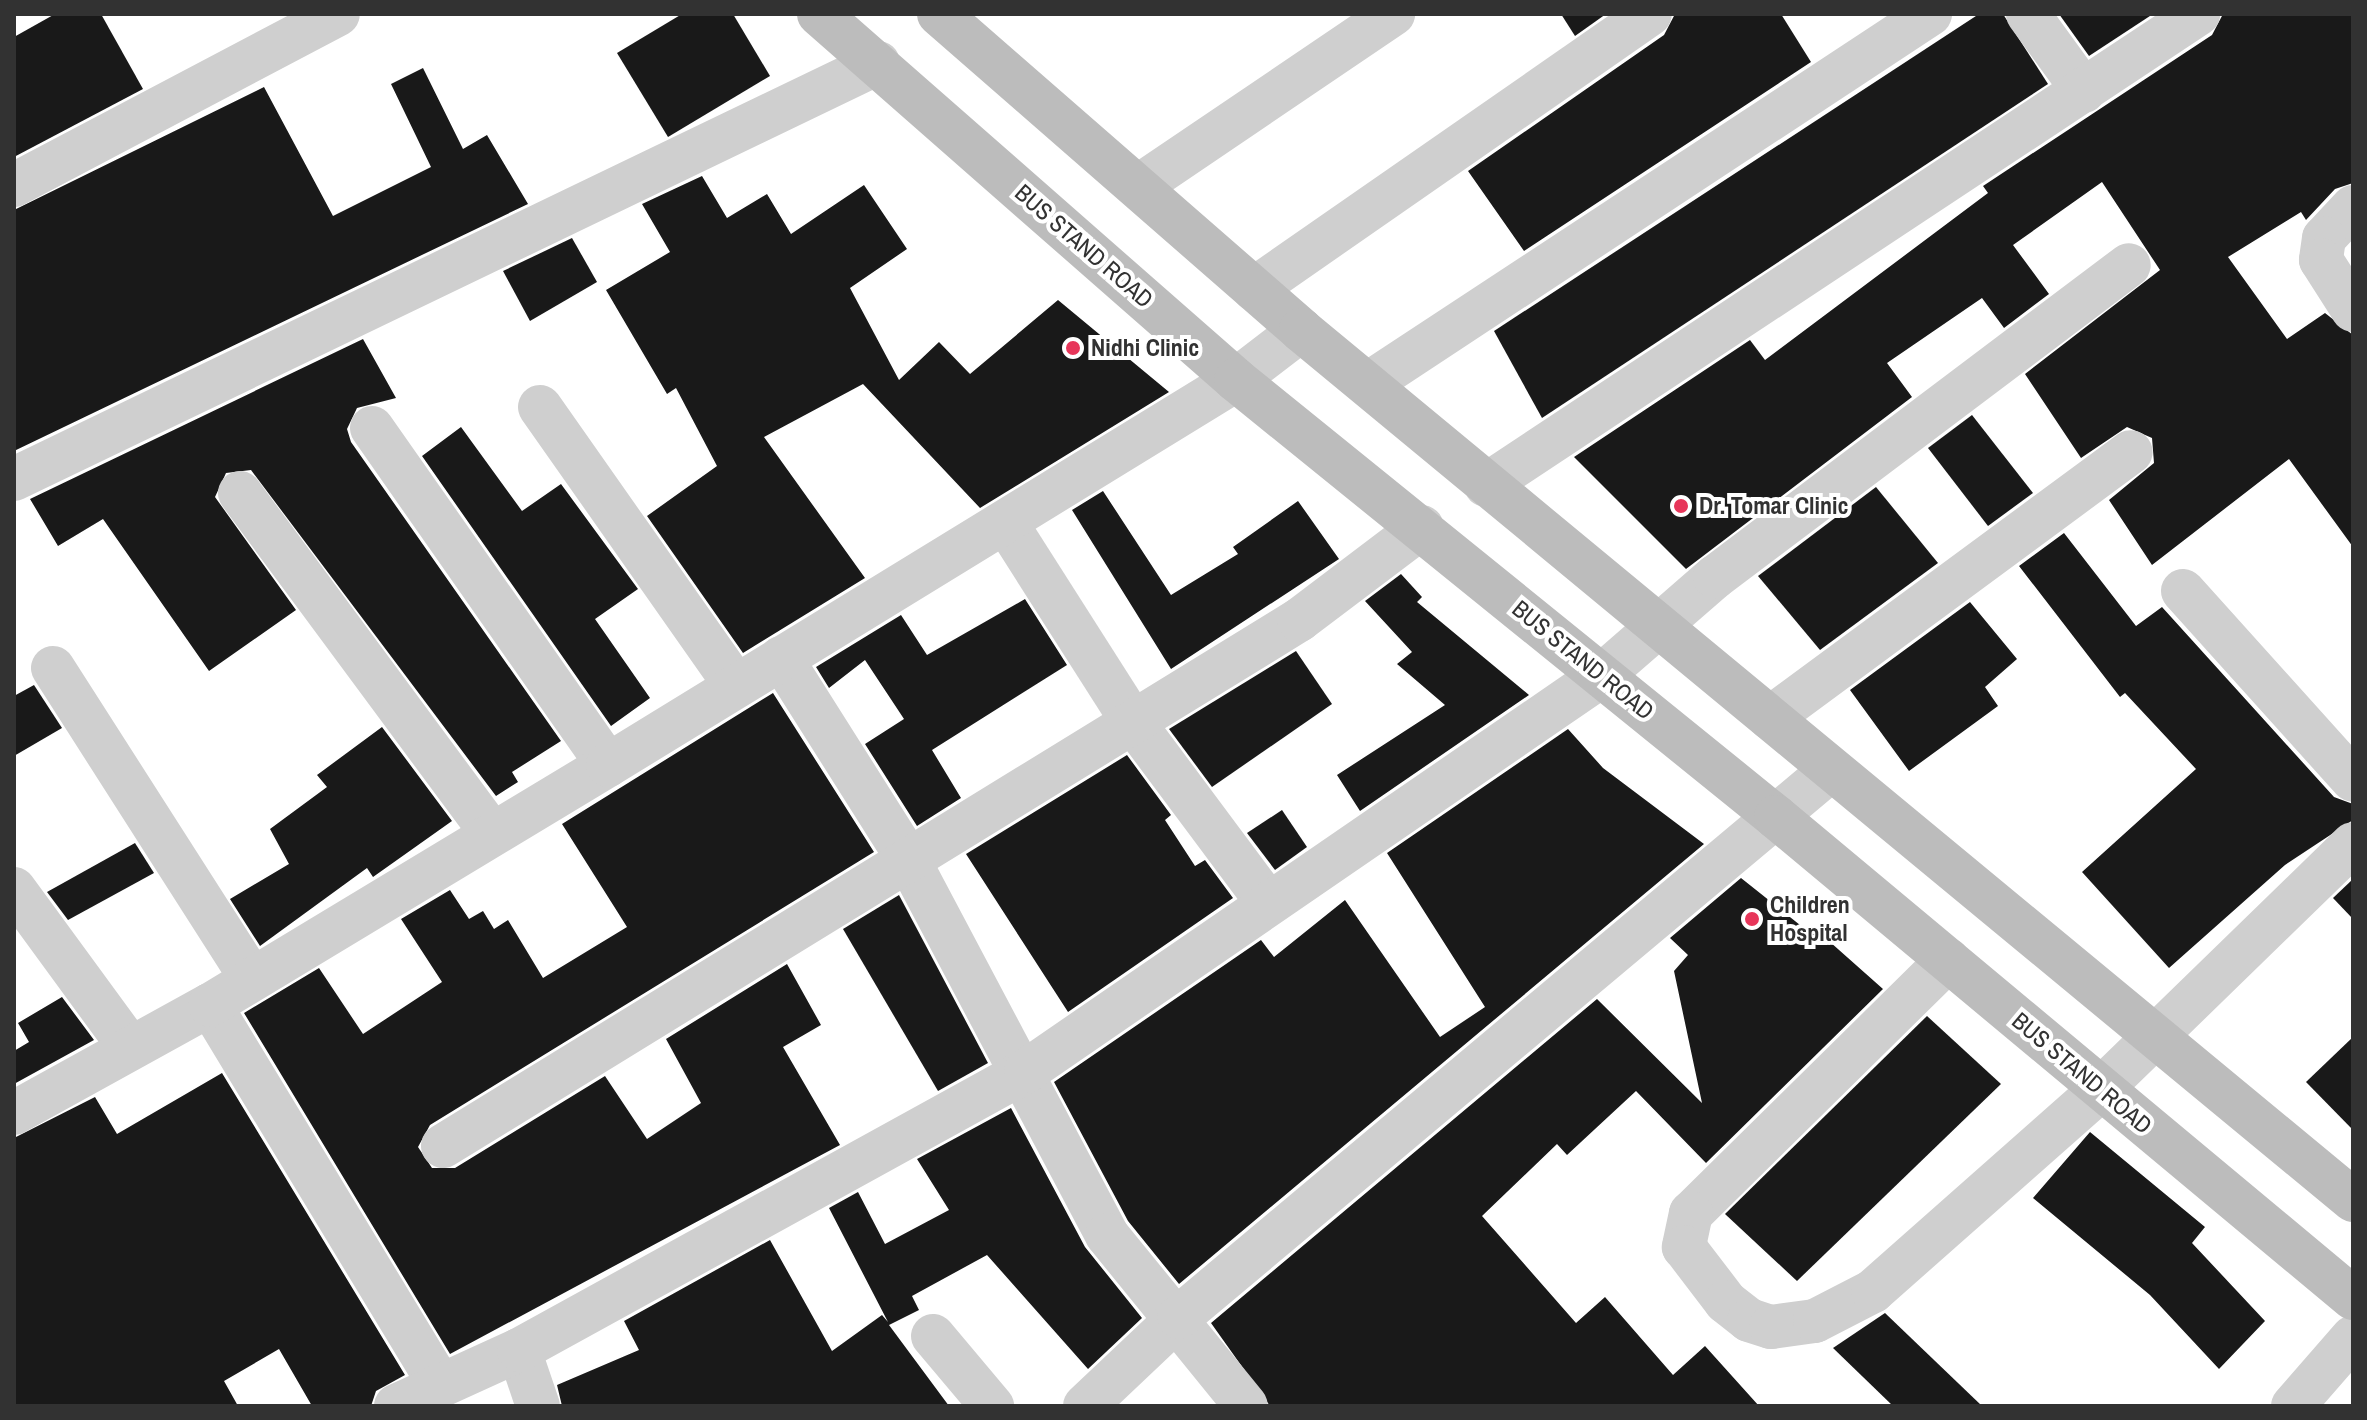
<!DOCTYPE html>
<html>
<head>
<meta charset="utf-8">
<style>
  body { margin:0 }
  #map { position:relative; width:2367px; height:1420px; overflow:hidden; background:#fff; font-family:"Archivo Narrow",sans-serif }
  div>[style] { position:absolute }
  .building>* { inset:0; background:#191919 }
  .street>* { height:44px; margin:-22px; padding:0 22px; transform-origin:22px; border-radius:22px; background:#cfcfcf }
  .secondary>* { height:44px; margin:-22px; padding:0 22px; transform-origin:22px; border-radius:22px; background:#bcbcbc }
  .dots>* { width:22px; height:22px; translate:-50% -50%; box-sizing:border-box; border:4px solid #fff; border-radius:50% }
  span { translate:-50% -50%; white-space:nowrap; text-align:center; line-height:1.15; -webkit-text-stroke:8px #fff; paint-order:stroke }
  .street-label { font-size:24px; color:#323232 }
  .poi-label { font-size:24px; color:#323232; font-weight:700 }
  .left { translate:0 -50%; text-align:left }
  .frame { position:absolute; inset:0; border:16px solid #323232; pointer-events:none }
</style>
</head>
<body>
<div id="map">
  <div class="building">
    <i style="clip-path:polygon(55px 14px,101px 14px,143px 89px,14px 157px,14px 37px)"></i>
    <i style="clip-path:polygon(682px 14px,733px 14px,770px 76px,668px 137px,617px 53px)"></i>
    <i style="clip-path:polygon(1561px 14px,1606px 14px,1575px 36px)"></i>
    <i style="clip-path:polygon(1675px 14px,1781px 14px,1811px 62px,1524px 251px,1468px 171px,1664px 35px)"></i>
    <i style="clip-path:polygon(1979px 14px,2003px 14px,2048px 84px,1542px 418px,1494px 331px)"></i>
    <i style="clip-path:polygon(2059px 14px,2153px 14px,2089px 56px)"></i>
    <i style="clip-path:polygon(2223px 14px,2353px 14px,2353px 183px,2335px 189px,2306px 220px,2301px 212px,2228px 257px,2287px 339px,2325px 313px,2353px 335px,2353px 547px,2289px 459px,2152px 565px,2109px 500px,2154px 463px,2152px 438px,2127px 427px,2081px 458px,2025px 374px,2160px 270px,2102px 182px,2013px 245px,2049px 294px,2004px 328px,1982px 298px,1887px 363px,1912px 397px,1686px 569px,1574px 457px,1750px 340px,1765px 360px,1988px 193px,1983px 186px,2212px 35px)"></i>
    <i style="clip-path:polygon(423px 68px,463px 149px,487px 135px,528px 204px,14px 451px,14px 210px,264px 87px,333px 216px,431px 167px,391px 84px)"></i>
    <i style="clip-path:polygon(702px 176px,727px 218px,767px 194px,791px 234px,864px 185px,907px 249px,850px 288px,899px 380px,939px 342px,970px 374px,1058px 300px,1169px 392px,980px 508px,863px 384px,764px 437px,865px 578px,743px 653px,647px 516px,717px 466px,676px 388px,667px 394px,606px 290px,670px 252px,642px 204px)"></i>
    <i style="clip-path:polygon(572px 238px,597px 282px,530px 321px,503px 271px)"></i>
    <i style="clip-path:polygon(363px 339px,396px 398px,357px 408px,347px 429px,351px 442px,561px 741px,512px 772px,518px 782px,496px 796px,251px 470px,226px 473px,215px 497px,296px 610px,209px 671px,103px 519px,58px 546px,30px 499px)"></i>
    <i style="clip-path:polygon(1972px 415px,2033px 493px,1988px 526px,1928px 448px)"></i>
    <i style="clip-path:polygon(461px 427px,522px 511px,561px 484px,638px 589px,595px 619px,650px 698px,611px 726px,422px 456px)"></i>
    <i style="clip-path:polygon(1876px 487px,1938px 563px,1820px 650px,1758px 576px)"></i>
    <i style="clip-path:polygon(1103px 491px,1171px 595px,1238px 554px,1233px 547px,1298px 501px,1339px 559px,1171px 669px,1072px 510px)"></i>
    <i style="clip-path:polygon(2064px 533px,2136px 626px,2162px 607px,2334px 797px,2353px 804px,2353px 820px,2285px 865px,2169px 968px,2082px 872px,2196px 769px,2125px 693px,2120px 697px,2019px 566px)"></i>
    <i style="clip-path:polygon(1401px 574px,1422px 597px,1417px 602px,1529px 695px,1360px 811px,1337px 775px,1445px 705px,1397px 664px,1412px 652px,1365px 601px)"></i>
    <i style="clip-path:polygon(1025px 599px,1067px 665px,932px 750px,961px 798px,917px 826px,865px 744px,904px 719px,865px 660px,829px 688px,816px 667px,901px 615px,927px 655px)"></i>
    <i style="clip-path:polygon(1970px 602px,2017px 659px,1985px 687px,1998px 706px,1909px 771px,1850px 690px)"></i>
    <i style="clip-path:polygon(1296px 651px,1332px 704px,1212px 787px,1169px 729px)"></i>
    <i style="clip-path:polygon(34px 685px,62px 728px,14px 756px,14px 696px)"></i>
    <i style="clip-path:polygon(773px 693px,874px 852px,430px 1125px,418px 1147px,432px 1168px,455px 1168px,605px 1076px,647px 1139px,701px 1103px,666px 1039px,787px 964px,821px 1025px,783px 1047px,840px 1145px,450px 1354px,244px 1013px,319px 968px,363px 1034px,442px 982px,401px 919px,450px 890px,469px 919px,483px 911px,494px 929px,508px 920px,543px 978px,627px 927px,562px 824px)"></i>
    <i style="clip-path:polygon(382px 727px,452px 821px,373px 877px,367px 868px,260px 946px,230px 899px,289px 864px,270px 829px,327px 787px,317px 775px)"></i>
    <i style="clip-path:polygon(1568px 729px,1603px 768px,1704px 844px,1179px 1284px,1128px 1221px,1054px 1082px,1261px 940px,1274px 957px,1345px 900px,1440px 1037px,1485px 1007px,1387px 853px)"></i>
    <i style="clip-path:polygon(1127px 755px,1171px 815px,1165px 820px,1195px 866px,1205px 860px,1233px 898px,1068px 1012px,966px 854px)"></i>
    <i style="clip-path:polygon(1282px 810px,1307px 847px,1275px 870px,1247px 833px)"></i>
    <i style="clip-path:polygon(135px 843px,154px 873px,68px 920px,47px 892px)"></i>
    <i style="clip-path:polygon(1741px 878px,1805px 929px,1812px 926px,1883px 989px,1706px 1163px,1636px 1091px,1567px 1155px,1557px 1144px,1482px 1216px,1576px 1323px,1605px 1297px,1673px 1375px,1705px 1346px,1759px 1406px,1270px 1406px,1211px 1323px,1597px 999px,1702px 1103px,1674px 971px,1688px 955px,1670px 938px)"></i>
    <i style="clip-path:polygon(2353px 879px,2353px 919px,2333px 898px)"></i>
    <i style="clip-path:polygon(899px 895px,988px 1063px,938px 1091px,843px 929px)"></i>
    <i style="clip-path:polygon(62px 997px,94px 1040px,14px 1084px,14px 1051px,29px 1042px,18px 1023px)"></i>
    <i style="clip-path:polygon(1927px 1016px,2001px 1084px,1797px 1281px,1725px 1214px)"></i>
    <i style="clip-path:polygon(2353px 1037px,2353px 1130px,2306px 1082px)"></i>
    <i style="clip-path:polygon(222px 1073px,405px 1375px,376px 1391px,371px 1406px,312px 1406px,279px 1349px,224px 1381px,238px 1406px,14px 1406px,14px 1138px,95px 1097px,117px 1134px)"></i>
    <i style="clip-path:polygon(1011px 1108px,1085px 1247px,1142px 1318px,1088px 1369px,987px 1255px,912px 1296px,919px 1310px,889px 1325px,949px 1406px,562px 1406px,557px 1385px,639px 1350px,624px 1321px,770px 1240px,832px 1351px,882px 1315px,888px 1322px,829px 1208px,858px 1192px,885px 1244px,949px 1210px,917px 1159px)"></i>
    <i style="clip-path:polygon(2090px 1132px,2205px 1227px,2192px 1243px,2265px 1321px,2219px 1369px,2150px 1295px,2033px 1198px)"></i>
    <i style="clip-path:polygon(1885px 1313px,1982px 1406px,1893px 1406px,1833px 1348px)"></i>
  </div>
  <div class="street">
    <i style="left:2028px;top:14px;width:95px;rotate:54deg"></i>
    <i style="left:14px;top:185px;width:366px;rotate:-27.8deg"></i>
    <i style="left:1139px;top:186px;width:307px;rotate:-34.1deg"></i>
    <i style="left:2353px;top:207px;width:42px;rotate:133.1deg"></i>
    <i style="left:2324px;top:238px;width:22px;rotate:98deg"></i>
    <i style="left:2321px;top:260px;width:59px;rotate:57.4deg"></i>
    <i style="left:1254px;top:289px;width:482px;rotate:-34.8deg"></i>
    <i style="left:1368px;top:384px;width:673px;rotate:-33.36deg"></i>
    <i style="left:540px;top:407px;width:341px;rotate:54.9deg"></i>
    <i style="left:372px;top:428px;width:411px;rotate:55deg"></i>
    <i style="left:14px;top:479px;width:959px;rotate:-25.71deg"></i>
    <i style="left:1486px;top:485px;width:854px;rotate:-33.49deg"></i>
    <i style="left:240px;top:493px;width:423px;rotate:53.5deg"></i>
    <i style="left:1006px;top:523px;width:236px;rotate:57.5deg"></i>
    <i style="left:1133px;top:722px;width:226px;rotate:53.3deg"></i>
    <i style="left:2183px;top:591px;width:254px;rotate:48deg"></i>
    <i style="left:781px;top:658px;width:238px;rotate:57.7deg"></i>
    <i style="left:908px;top:859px;width:425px;rotate:62.1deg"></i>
    <i style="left:1107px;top:1235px;width:220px;rotate:50.9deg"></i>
    <i style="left:53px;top:668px;width:366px;rotate:57.4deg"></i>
    <i style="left:1770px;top:718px;width:448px;rotate:-36.4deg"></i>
    <i style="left:14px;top:889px;width:195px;rotate:53.8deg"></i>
    <i style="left:1948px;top:960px;width:361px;rotate:135.4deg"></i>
    <i style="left:1691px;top:1213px;width:35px;rotate:102deg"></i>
    <i style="left:1684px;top:1247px;width:69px;rotate:52.6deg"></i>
    <i style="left:1726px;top:1302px;width:29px;rotate:38deg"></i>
    <i style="left:1749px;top:1320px;width:23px;rotate:18deg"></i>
    <i style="left:1771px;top:1327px;width:44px;rotate:-7.8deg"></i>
    <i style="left:1815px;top:1321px;width:65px;rotate:-27.3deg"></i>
    <i style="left:1873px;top:1291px;width:305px;rotate:-41.5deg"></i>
    <i style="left:2101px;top:1089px;width:351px;rotate:-44.2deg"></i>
    <i style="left:210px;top:1005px;width:442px;rotate:58.8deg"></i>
    <i style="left:14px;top:1113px;width:224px;rotate:-28.9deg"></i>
    <i style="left:210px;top:1005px;width:465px;rotate:-31.1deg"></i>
    <i style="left:608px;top:765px;width:737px;rotate:-31.51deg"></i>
    <i style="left:1236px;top:380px;width:82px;rotate:-37.6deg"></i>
    <i style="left:443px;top:1146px;width:1005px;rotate:-31.57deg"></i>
    <i style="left:1299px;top:620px;width:154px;rotate:-37.1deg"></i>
    <i style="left:933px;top:1336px;width:92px;rotate:49.9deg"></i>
    <i style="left:519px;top:1350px;width:59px;rotate:71.3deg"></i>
    <i style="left:396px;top:1406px;width:135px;rotate:-24.5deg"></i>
    <i style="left:519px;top:1350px;width:579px;rotate:-28.82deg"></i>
    <i style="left:1026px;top:1071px;width:698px;rotate:-34.49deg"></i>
    <i style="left:1601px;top:676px;width:151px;rotate:-41deg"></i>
    <i style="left:1715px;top:577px;width:518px;rotate:-37deg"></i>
    <i style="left:1085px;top:1406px;width:129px;rotate:-43.4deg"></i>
    <i style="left:1179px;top:1317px;width:851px;rotate:-40deg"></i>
    <i style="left:2293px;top:1406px;width:91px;rotate:-49deg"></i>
  </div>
  <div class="secondary">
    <i style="left:819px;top:14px;width:555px;rotate:41.27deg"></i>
    <i style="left:1236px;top:380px;width:695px;rotate:38.98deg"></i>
    <i style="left:1776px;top:817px;width:751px;rotate:39.82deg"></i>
    <i style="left:939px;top:14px;width:481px;rotate:41.1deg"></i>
    <i style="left:1301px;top:330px;width:1365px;rotate:39.59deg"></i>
  </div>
  <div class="dots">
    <i style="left:1073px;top:348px;background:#e7365a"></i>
    <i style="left:1681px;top:506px;background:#e7365a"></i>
    <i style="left:1752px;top:919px;background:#e7365a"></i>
  </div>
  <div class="street-label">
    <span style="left:1084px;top:246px;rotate:41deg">BUS STAND ROAD</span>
    <span style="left:1583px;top:660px;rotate:39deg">BUS STAND ROAD</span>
    <span style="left:2082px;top:1073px;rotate:40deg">BUS STAND ROAD</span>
  </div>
  <div class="poi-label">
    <span class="left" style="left:1091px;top:348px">Nidhi Clinic</span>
    <span class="left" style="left:1699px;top:506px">Dr. Tomar Clinic</span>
    <span class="left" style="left:1770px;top:919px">Children<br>Hospital</span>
  </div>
  <div class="frame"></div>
</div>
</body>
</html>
